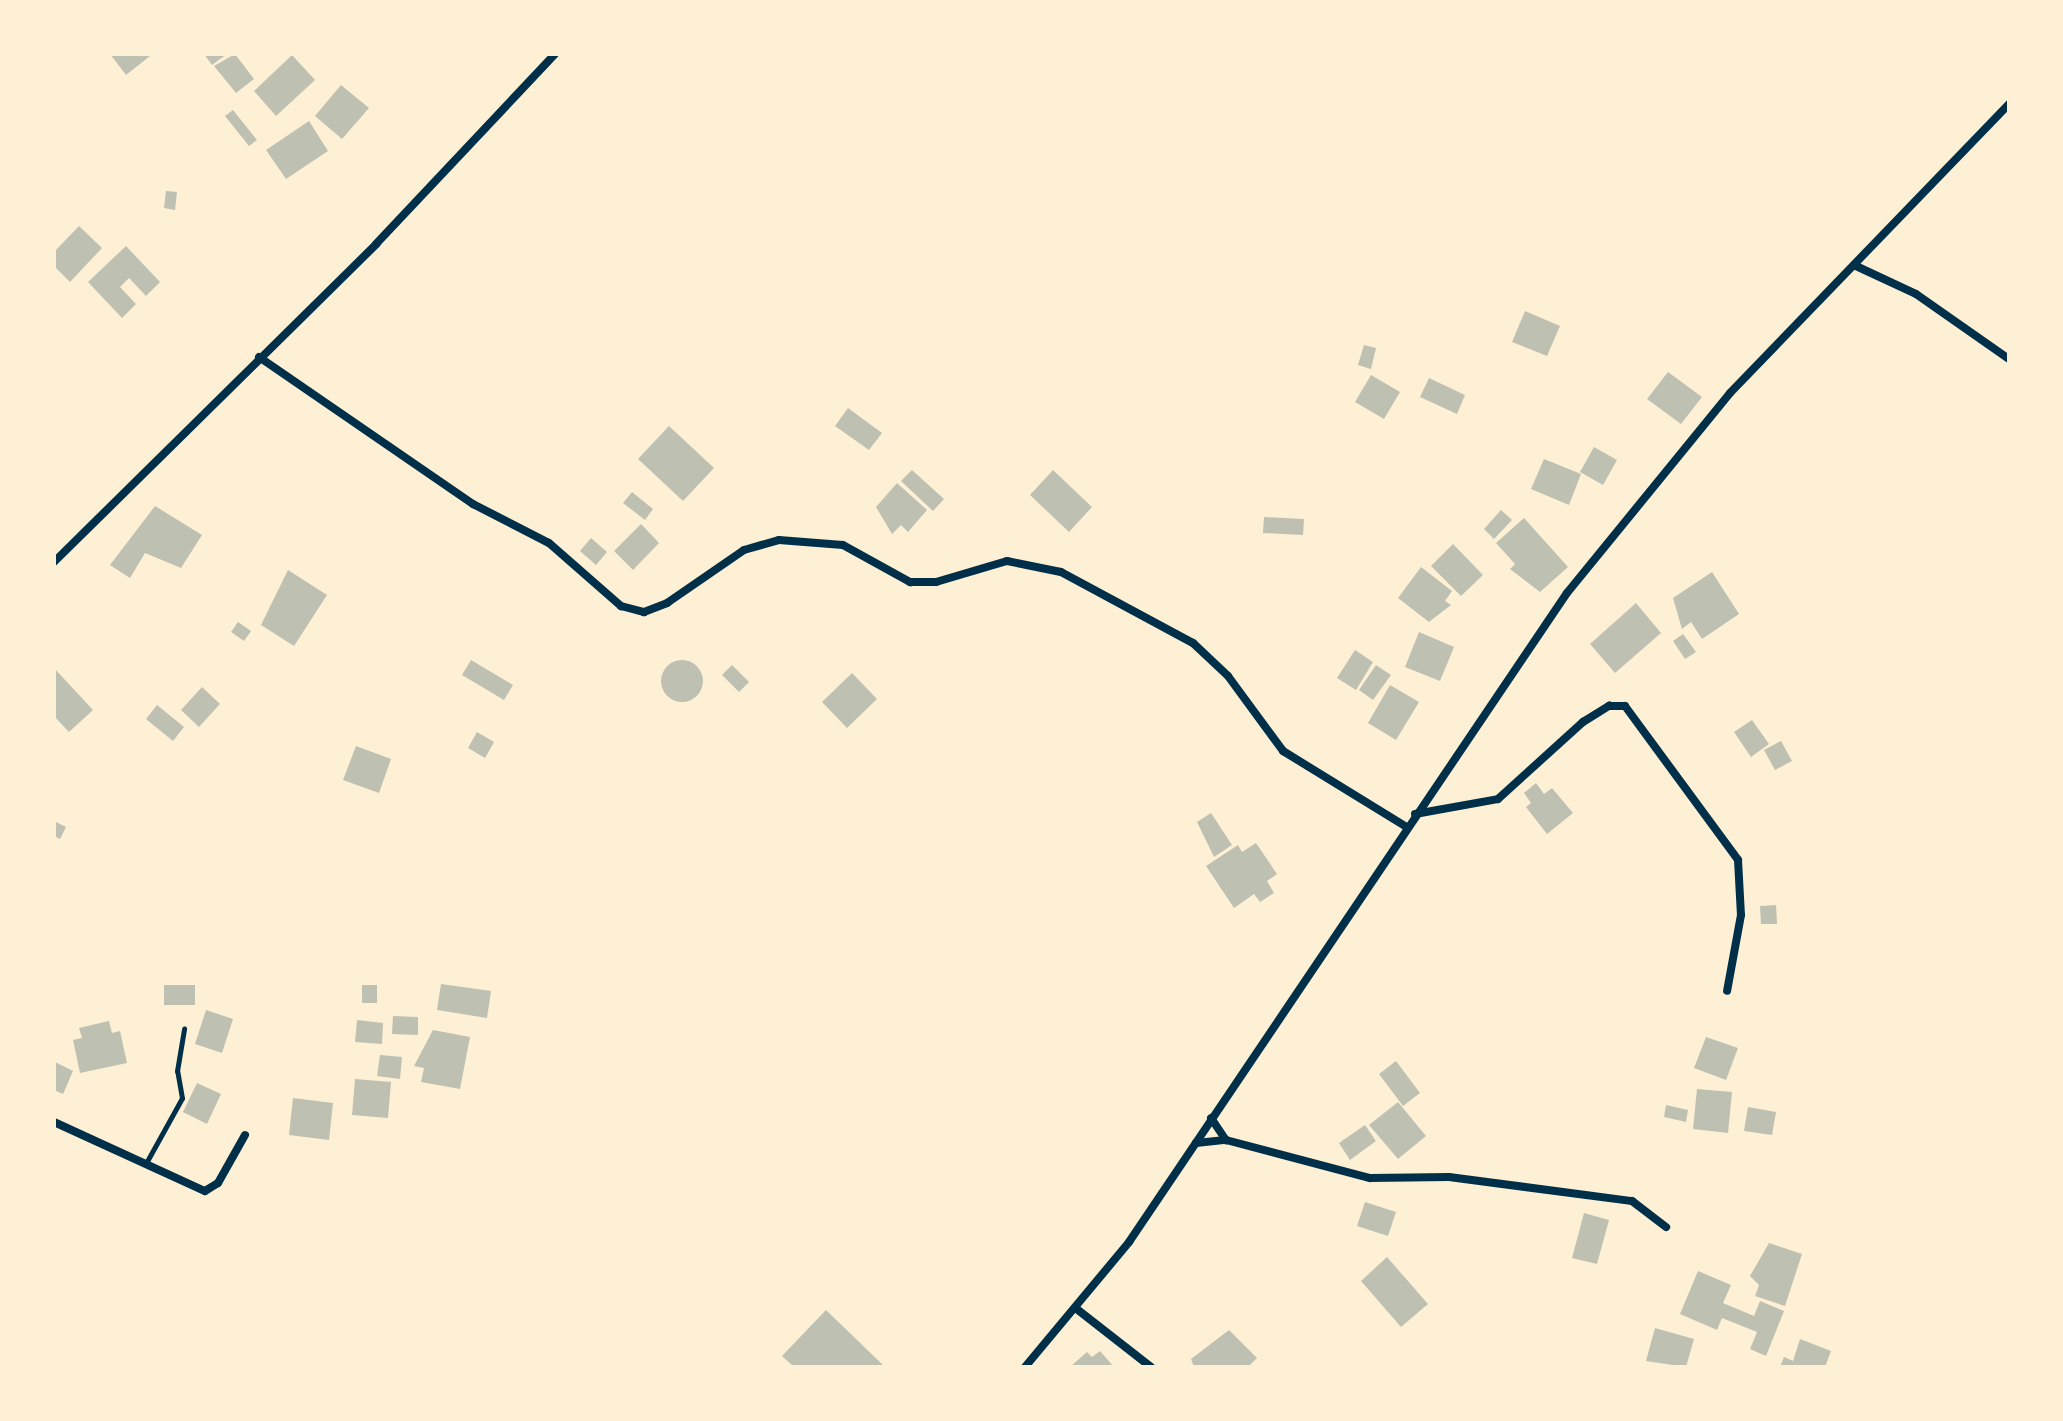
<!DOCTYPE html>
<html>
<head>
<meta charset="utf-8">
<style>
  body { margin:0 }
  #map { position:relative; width:2063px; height:1421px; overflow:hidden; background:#fdf0d5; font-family:Rubik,sans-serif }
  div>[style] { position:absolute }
  .building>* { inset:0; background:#bec0b2 }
  .round { border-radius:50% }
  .service>* { height:5px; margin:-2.5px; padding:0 2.5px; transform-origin:2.5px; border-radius:2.5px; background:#003049 }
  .minor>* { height:8px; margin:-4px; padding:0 4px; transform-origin:4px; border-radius:4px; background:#003049 }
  span { translate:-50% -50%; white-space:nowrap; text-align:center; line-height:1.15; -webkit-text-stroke:6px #fdf0d5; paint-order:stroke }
  .frame { position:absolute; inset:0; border:56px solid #fdf0d5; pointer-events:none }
</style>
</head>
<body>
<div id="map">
  <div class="building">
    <i style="clip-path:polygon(110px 54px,148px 54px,150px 56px,126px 75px)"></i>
    <i style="clip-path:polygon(204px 54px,227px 54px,212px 65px)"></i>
    <i style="clip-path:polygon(235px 54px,254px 79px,236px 93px,214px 66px)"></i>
    <i style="clip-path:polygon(292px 55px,315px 80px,276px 116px,254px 91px)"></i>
    <i style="clip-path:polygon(341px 85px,369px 108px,342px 139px,315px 116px)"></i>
    <i style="clip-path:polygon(233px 110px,257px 140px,249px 146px,225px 116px)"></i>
    <i style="clip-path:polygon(309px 121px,328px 151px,286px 179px,266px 150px)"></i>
    <i style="clip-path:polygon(166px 191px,177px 192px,175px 210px,164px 208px)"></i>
    <i style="clip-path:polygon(79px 226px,102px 248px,70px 282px,54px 266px,54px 252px)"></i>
    <i style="clip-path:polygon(126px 246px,160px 282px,146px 296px,129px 278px,120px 287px,136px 304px,122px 318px,88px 282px)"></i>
    <i style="clip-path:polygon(1525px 311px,1560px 326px,1547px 356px,1512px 342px)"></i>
    <i style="clip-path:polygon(1364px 345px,1376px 348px,1371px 369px,1358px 365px)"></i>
    <i style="clip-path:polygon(1668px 372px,1702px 397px,1681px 424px,1647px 399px)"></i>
    <i style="clip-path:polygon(1371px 375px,1400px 392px,1384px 419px,1355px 402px)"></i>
    <i style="clip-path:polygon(1429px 378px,1465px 395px,1457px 414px,1420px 397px)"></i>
    <i style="clip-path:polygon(848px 408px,882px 433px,869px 450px,835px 426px)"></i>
    <i style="clip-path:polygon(669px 426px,714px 468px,683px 501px,638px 459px)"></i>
    <i style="clip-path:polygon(1594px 447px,1617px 460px,1603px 485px,1580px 472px)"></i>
    <i style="clip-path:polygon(1544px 459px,1581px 474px,1569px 505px,1531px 489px)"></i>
    <i style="clip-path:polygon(912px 470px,944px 499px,933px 511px,901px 481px)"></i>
    <i style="clip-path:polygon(1053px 470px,1092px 507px,1069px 532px,1030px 495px)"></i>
    <i style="clip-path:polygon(897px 483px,927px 510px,908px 532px,901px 525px,892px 534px,876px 507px)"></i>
    <i style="clip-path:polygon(632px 492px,653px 509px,645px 520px,623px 503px)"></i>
    <i style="clip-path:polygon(155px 506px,202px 535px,181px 568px,145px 553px,130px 578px,110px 565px)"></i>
    <i style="clip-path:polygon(1501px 510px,1512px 520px,1494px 539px,1484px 529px)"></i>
    <i style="clip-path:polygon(1264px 517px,1304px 519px,1303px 535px,1263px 533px)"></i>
    <i style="clip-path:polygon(1524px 518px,1568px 567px,1540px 592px,1510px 569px,1515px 564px,1496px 543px)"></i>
    <i style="clip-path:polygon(641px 524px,659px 543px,633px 570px,614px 551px)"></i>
    <i style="clip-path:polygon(591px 538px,607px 552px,596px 565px,580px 551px)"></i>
    <i style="clip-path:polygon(1453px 544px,1483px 575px,1461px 596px,1431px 566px)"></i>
    <i style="clip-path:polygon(1421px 567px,1452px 591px,1445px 601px,1451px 605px,1429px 622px,1398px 598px)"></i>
    <i style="clip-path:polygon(288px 570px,327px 595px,294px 646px,261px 625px)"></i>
    <i style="clip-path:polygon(1712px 572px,1739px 614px,1702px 639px,1691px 622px,1682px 629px,1673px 598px)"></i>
    <i style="clip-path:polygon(1636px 603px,1661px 633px,1615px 673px,1590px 644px)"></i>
    <i style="clip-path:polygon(238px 622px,251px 631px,244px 641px,231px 632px)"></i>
    <i style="clip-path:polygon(1419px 632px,1454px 647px,1440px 681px,1405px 667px)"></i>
    <i style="clip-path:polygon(1683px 634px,1696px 652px,1685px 659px,1673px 641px)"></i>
    <i style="clip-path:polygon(1355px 650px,1373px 662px,1356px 690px,1337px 678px)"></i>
    <i style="clip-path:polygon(471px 660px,513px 685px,504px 700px,462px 675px)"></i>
    <i class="round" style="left:661px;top:660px;width:42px;height:42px"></i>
    <i style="clip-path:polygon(732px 665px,749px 682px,739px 692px,722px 675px)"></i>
    <i style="clip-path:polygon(1376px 665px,1391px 675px,1373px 700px,1359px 690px)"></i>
    <i style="clip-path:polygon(54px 668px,93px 710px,69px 732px,54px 716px)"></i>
    <i style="clip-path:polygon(852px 673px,877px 699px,847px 728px,822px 702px)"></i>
    <i style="clip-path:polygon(1390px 685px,1419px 702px,1396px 740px,1368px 723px)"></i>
    <i style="clip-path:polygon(202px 687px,220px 704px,199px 727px,181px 710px)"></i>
    <i style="clip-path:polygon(157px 705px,184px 727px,173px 741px,146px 719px)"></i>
    <i style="clip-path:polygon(1752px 720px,1769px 744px,1751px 757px,1734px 732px)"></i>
    <i style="clip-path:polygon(477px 732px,494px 742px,485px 758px,468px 748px)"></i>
    <i style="clip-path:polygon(1781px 741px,1792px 761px,1775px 770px,1764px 750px)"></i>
    <i style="clip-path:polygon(356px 746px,391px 759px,379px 793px,343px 780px)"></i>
    <i style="clip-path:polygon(1536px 783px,1544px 794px,1552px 788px,1573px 813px,1547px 834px,1526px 807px,1531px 803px,1524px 793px)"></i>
    <i style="clip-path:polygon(1211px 813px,1232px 845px,1214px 857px,1197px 822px)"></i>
    <i style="clip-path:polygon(54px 821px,66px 827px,60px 839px,54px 836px)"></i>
    <i style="clip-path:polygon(1256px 843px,1277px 874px,1267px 881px,1274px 893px,1260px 902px,1254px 894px,1234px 908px,1206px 866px,1238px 845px,1242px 852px)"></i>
    <i style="clip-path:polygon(1776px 905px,1777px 924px,1761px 924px,1760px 906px)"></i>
    <i style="clip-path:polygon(441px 984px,491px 991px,487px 1018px,437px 1010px)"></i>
    <i style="clip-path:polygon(164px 985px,195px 985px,195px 1005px,164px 1005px)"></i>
    <i style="clip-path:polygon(362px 985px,377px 985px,377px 1003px,362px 1003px)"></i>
    <i style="clip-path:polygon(206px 1010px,233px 1019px,222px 1053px,195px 1044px)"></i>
    <i style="clip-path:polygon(393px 1016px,418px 1017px,418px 1035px,392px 1034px)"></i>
    <i style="clip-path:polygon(357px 1020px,383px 1023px,382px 1044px,355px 1042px)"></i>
    <i style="clip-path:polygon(109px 1021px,112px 1033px,120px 1031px,127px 1063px,80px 1073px,73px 1040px,82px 1038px,79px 1028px)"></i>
    <i style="clip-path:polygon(433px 1030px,470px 1037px,460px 1089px,421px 1082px,424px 1068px,414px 1066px)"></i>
    <i style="clip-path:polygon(1706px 1037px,1738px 1048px,1726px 1080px,1694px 1068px)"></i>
    <i style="clip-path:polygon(380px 1055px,402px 1057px,400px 1079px,377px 1076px)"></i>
    <i style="clip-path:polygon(1396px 1061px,1420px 1093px,1403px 1106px,1379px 1074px)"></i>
    <i style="clip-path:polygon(55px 1062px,73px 1071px,63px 1094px,54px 1090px)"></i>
    <i style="clip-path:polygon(355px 1079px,391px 1082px,388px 1118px,352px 1115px)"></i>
    <i style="clip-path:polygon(197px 1083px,221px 1094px,207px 1124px,183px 1112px)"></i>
    <i style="clip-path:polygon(1697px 1089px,1732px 1092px,1728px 1133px,1693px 1129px)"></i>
    <i style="clip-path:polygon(293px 1098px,333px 1103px,329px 1140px,289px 1135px)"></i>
    <i style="clip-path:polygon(1398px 1102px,1426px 1136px,1398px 1159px,1369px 1125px)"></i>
    <i style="clip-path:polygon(1666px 1105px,1688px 1110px,1686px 1122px,1664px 1117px)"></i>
    <i style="clip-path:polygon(1748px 1107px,1776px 1112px,1772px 1135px,1744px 1131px)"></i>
    <i style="clip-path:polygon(1365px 1125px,1376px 1141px,1350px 1160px,1339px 1143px)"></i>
    <i style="clip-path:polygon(1365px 1202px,1396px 1212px,1388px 1236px,1357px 1226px)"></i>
    <i style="clip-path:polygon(1584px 1213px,1609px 1220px,1597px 1264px,1572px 1258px)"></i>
    <i style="clip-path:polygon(1769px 1243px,1802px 1254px,1785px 1306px,1755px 1296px,1759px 1285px,1750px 1276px)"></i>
    <i style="clip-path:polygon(1387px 1257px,1428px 1304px,1401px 1327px,1361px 1281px)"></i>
    <i style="clip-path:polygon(1698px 1271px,1731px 1285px,1723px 1303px,1754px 1316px,1760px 1301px,1784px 1311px,1766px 1356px,1750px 1349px,1757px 1332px,1722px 1318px,1717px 1330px,1680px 1314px)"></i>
    <i style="clip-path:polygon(826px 1310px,885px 1367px,794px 1367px,782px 1356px)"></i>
    <i style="clip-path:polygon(1655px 1328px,1694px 1339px,1686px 1367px,1646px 1361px)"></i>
    <i style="clip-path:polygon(1229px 1330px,1257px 1358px,1248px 1367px,1194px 1367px,1191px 1359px)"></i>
    <i style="clip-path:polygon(1800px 1339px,1831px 1351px,1825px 1367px,1780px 1367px,1784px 1357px,1793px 1361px)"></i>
    <i style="clip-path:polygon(1100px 1351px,1114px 1367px,1070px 1367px,1087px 1352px,1092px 1357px)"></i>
  </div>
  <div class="service">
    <i style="left:146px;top:1163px;width:74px;rotate:-61deg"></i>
    <i style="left:182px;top:1098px;width:27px;rotate:-100deg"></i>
    <i style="left:177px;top:1071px;width:43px;rotate:-80.5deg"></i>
  </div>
  <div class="minor">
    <i style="left:1856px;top:266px;width:66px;rotate:25deg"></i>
    <i style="left:1916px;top:294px;width:113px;rotate:35deg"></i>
    <i style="left:259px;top:357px;width:260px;rotate:34.5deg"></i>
    <i style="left:473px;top:504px;width:85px;rotate:27.2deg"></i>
    <i style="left:549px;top:543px;width:96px;rotate:41.2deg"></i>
    <i style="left:621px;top:606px;width:24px;rotate:15deg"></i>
    <i style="left:644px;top:612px;width:25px;rotate:-21deg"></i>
    <i style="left:667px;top:603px;width:93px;rotate:-34.5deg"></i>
    <i style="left:744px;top:550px;width:36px;rotate:-16deg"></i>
    <i style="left:779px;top:540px;width:64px;rotate:4.5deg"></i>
    <i style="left:843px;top:545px;width:77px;rotate:28.9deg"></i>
    <i style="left:910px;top:582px;width:26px"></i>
    <i style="left:936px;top:582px;width:74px;rotate:-16.5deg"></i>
    <i style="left:1007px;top:561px;width:55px;rotate:11.5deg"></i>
    <i style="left:1061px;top:572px;width:150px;rotate:28.3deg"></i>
    <i style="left:1193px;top:643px;width:48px;rotate:43.3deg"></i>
    <i style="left:1228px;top:676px;width:93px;rotate:53.7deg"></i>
    <i style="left:1283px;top:751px;width:143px;rotate:31.6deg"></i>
    <i style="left:54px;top:562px;width:453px;rotate:-44.6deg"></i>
    <i style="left:376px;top:244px;width:261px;rotate:-46.7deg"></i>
    <i style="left:1415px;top:814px;width:84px;rotate:-10.2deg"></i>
    <i style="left:1498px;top:799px;width:115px;rotate:-42.2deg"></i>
    <i style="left:1583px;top:722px;width:31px;rotate:-32deg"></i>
    <i style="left:1609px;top:706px;width:16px"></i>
    <i style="left:1625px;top:706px;width:191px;rotate:53.7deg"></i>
    <i style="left:1738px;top:860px;width:55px;rotate:86.9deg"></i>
    <i style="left:1741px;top:915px;width:77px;rotate:100.4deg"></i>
    <i style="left:1211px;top:1118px;width:27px;rotate:56deg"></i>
    <i style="left:54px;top:1122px;width:166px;rotate:24.6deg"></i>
    <i style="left:205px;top:1191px;width:15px;rotate:-32deg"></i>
    <i style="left:218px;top:1183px;width:55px;rotate:-60.6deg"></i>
    <i style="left:1196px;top:1143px;width:30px;rotate:-6deg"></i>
    <i style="left:1226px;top:1140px;width:149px;rotate:14.8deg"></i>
    <i style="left:1370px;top:1178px;width:79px;rotate:-0.7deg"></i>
    <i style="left:1449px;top:1177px;width:185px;rotate:7.5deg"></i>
    <i style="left:1632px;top:1201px;width:43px;rotate:37.4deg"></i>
    <i style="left:1078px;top:1310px;width:93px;rotate:38deg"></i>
    <i style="left:1025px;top:1367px;width:163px;rotate:-50.2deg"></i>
    <i style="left:1129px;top:1242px;width:783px;rotate:-55.99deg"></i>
    <i style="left:1567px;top:593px;width:258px;rotate:-50.8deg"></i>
    <i style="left:1730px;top:393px;width:402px;rotate:-46deg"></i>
  </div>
  <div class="frame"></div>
</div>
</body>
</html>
